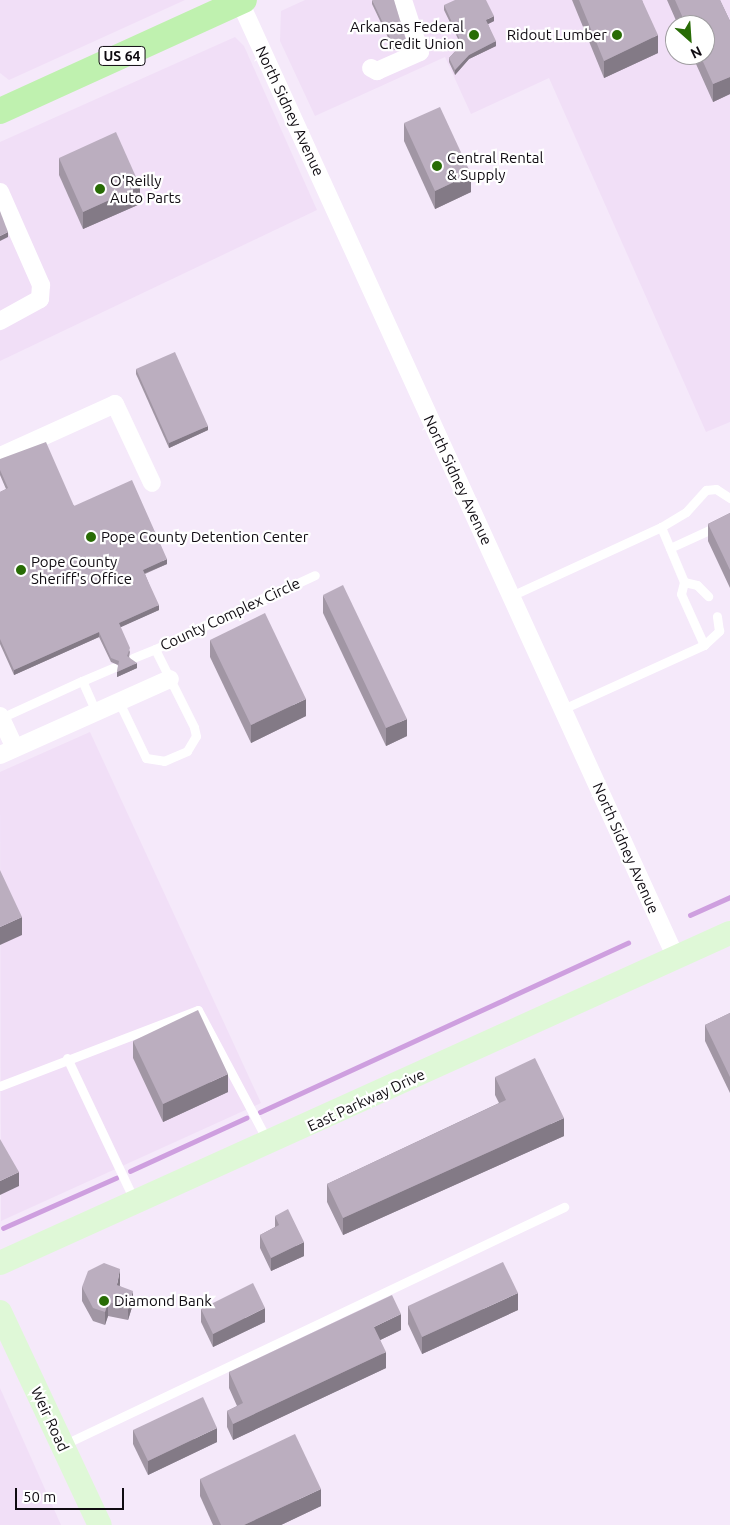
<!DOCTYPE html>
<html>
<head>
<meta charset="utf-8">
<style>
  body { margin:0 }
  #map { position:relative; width:730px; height:1525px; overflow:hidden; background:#f5e9fa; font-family:Ubuntu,sans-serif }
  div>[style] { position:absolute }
  .built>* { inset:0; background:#f1dff7 }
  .stream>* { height:4.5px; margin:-2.25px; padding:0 2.25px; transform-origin:2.25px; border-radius:2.25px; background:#ce9fdf }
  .lane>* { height:9px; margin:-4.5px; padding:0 4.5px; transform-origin:4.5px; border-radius:4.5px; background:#fff }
  .street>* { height:18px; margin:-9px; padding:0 9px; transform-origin:9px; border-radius:9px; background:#fff }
  .secondary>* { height:24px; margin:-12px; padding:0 12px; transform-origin:12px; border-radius:12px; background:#dff8d7 }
  .primary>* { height:26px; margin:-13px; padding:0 13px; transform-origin:13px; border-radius:13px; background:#bff1af }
  .wall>* { inset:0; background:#a196a4 }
  .shaded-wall>* { inset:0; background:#837a86 }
  .building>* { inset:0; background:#bbaebf }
  .dots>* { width:14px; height:14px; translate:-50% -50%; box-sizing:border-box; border:2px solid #fff; border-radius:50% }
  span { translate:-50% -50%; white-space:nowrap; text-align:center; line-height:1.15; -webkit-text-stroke:4.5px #fff; paint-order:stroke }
  .shield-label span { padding:1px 4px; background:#fff; border:1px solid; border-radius:4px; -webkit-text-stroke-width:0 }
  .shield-label { font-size:14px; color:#0f0b11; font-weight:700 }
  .poi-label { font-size:15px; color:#0f0b11 }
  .right { translate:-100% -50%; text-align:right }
  .left { translate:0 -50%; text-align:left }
  .street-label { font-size:15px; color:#0f0b11 }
  .north { position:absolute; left:665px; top:15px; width:50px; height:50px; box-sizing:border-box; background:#fff; border:1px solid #9f9da0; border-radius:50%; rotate:154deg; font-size:14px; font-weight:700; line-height:20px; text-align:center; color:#0f0b11 }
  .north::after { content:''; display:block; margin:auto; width:18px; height:22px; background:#286c05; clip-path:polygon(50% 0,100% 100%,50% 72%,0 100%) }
  .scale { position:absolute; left:15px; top:1488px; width:109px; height:22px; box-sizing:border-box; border:2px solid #0f0b11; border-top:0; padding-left:6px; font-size:15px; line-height:18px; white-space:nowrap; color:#0f0b11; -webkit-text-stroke:4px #fff; paint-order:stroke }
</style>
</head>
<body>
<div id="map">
  <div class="built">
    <i style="clip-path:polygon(0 0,185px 0,9px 80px,0 73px)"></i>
    <i style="clip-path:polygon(evenodd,305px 0,730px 0,730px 422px,706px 432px,549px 78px,471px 114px,445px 57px,315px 116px,280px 41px,281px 11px,305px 0,675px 25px,705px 25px,705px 55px,675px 55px,675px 25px)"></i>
    <i style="clip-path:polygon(235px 37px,244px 46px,317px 210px,0 361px,0 142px)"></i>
    <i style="clip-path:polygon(90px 732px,261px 1103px,1px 1221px,0 772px)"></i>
    <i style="clip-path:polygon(0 1388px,61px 1525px,0 1525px)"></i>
  </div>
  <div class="stream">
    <i style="left:690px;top:915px;width:44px;rotate:-24.2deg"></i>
    <i style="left:260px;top:1112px;width:405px;rotate:-24.7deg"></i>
    <i style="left:130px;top:1171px;width:128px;rotate:-24.6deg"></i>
    <i style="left:3px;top:1228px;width:124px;rotate:-23.9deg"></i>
  </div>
  <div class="lane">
    <i style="left:661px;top:527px;width:29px;rotate:-31deg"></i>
    <i style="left:686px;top:512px;width:30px;rotate:-48deg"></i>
    <i style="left:706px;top:490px;width:10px;rotate:-6deg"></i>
    <i style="left:716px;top:489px;width:17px;rotate:33deg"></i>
    <i style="left:670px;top:548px;width:53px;rotate:-24.6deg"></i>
    <i style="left:684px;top:582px;width:12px;rotate:104deg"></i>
    <i style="left:681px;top:594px;width:56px;rotate:65.7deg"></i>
    <i style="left:511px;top:596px;width:165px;rotate:-24.7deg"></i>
    <i style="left:661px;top:527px;width:60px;rotate:67.3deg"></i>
    <i style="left:684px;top:582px;width:13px;rotate:13deg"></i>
    <i style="left:697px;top:585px;width:16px;rotate:45deg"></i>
    <i style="left:133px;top:658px;width:24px;rotate:-22deg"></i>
    <i style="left:119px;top:702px;width:62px;rotate:64.3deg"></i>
    <i style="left:146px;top:758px;width:18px;rotate:9deg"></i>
    <i style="left:164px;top:761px;width:25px;rotate:-23deg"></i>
    <i style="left:187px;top:751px;width:17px;rotate:-59deg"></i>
    <i style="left:196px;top:736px;width:9px;rotate:-103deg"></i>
    <i style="left:194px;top:727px;width:87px;rotate:-116.6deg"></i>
    <i style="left:155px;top:649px;width:176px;rotate:-24.8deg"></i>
    <i style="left:563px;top:709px;width:155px;rotate:-24.4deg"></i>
    <i style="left:704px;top:645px;width:21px;rotate:-43deg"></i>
    <i style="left:719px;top:631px;width:15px;rotate:-98deg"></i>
    <i style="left:96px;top:712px;width:34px;rotate:-114deg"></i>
    <i style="left:82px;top:681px;width:34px;rotate:-23deg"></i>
    <i style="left:1px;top:718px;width:89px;rotate:-24.6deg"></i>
    <i style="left:67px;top:1058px;width:159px;rotate:64.7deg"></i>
    <i style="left:0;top:1086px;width:212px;rotate:-21deg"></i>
    <i style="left:198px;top:1010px;width:147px;rotate:62deg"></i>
    <i style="left:63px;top:1445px;width:555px;rotate:-25.41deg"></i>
  </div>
  <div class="street">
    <i style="left:240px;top:2px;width:1051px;rotate:65.48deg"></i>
    <i style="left:371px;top:68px;width:7px;rotate:27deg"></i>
    <i style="left:377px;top:71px;width:47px;rotate:-23.8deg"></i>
    <i style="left:420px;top:52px;width:55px;rotate:-108.1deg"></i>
    <i style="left:0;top:192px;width:102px;rotate:66.2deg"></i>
    <i style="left:41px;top:285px;width:14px;rotate:94deg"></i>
    <i style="left:40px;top:299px;width:46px;rotate:151.2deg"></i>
    <i style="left:0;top:456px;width:126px;rotate:-24.3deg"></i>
    <i style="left:115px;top:404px;width:87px;rotate:64.9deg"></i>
    <i style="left:0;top:716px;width:35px;rotate:65deg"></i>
    <i style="left:0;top:755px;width:186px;rotate:-24.1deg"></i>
  </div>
  <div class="secondary">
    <i style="left:0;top:1263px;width:801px;rotate:-24.33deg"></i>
    <i style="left:0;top:1312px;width:235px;rotate:64.9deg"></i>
  </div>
  <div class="primary">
    <i style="left:0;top:111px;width:268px;rotate:-24.5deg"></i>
  </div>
  <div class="wall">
    <i style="clip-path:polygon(372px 0,406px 44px,394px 50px,372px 4px)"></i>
    <i style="clip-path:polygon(572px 0,642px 0,658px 53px,604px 78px)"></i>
    <i style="clip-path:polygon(667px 0,720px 0,730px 21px,730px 94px,713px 102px,692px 55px,705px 55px,705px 25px,678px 25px)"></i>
    <i style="clip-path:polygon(444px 5px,494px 21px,488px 24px,496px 46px,469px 59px,455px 75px,449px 62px,449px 58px,461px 45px,444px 10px)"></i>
    <i style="clip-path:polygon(404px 123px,471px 192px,435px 209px,404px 141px)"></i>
    <i style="clip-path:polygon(59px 158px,140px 204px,83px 229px,59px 175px)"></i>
    <i style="clip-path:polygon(136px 369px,208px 430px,169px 448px,136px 374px)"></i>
    <i style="clip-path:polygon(0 459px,167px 564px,145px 574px,159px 610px,120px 627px,130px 652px,129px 657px,137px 668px,117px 677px,118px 665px,111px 662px,99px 637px,14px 675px,0 644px,0 492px,6px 489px,0 475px)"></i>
    <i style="clip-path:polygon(730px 513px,730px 588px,708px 541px,708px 524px)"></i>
    <i style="clip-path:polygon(323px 595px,407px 736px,386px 746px,323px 613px)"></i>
    <i style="clip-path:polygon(210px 640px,306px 716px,251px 743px,210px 657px)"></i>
    <i style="clip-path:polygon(730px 1013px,730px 1093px,705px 1041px,705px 1025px)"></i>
    <i style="clip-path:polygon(133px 1041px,228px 1092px,163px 1122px,133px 1058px)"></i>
    <i style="clip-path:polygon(495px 1077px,564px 1136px,343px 1235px,327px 1202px,327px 1184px,499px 1103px,495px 1095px)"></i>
    <i style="clip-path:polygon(275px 1216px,304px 1256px,271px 1271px,260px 1248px,260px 1235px,275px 1227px)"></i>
    <i style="clip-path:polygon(120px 1283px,120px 1286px,133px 1304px,128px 1320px,108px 1316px,105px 1325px,93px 1321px,82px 1301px,82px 1287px)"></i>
    <i style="clip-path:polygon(408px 1306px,518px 1310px,422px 1354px,408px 1324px)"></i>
    <i style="clip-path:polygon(201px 1309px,265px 1322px,213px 1347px,201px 1322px)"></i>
    <i style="clip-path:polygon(401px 1330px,380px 1340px,386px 1368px,233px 1440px,227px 1427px,227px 1411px,237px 1406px,229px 1388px,229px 1372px)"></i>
    <i style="clip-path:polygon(133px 1430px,217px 1442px,148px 1475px,133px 1444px)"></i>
    <i style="clip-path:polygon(200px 1479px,321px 1506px,281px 1525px,213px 1525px,200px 1496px)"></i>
  </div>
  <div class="shaded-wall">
    <i style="clip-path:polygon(494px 16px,494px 21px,486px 25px,486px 20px)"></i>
    <i style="clip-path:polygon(658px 35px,658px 53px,604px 78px,604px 61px)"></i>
    <i style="clip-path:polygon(406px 40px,406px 44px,394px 50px,394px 46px)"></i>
    <i style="clip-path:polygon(496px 41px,496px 46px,469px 59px,455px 75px,455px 70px,469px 55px)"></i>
    <i style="clip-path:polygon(730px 77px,730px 94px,713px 102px,713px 84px)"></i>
    <i style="clip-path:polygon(471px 174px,471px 192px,435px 209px,435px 191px)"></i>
    <i style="clip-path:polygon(140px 186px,140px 204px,83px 229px,83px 212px)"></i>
    <i style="clip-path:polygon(8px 232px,8px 237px,0 241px,0 236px)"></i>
    <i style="clip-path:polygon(208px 426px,208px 430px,169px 448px,169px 443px)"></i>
    <i style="clip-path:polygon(167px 559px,167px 564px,143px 574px,143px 570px)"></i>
    <i style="clip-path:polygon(159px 605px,159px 610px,119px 628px,119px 623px)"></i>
    <i style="clip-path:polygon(99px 632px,99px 637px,14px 675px,14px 670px)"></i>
    <i style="clip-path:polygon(137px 663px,137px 668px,117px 677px,117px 672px)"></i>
    <i style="clip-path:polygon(306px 699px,306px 716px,251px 743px,251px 725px)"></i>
    <i style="clip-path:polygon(407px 719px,407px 736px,386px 746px,386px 728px)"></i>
    <i style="clip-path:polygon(22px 917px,22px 935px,0 945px,0 927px)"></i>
    <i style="clip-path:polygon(228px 1074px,228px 1092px,163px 1122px,163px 1104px)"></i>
    <i style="clip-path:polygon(564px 1118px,564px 1136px,343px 1235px,343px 1218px)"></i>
    <i style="clip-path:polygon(19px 1172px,19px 1186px,0 1195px,0 1181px)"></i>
    <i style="clip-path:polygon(304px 1242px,304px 1256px,271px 1271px,271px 1258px)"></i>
    <i style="clip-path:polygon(120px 1269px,120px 1283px,117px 1298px,117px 1285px)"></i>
    <i style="clip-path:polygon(133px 1291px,133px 1304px,128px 1320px,128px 1307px)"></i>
    <i style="clip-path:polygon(518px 1293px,518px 1310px,422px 1354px,422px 1337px)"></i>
    <i style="clip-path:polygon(108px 1302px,108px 1316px,105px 1325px,105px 1312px)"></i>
    <i style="clip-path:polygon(265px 1308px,265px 1322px,213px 1347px,213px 1334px)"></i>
    <i style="clip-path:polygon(401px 1314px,401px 1330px,374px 1343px,374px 1327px)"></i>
    <i style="clip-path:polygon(386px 1352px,386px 1368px,233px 1440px,233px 1424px)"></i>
    <i style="clip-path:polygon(217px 1428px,217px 1442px,148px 1475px,148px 1461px)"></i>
    <i style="clip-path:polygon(321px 1489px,321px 1506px,281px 1525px,244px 1525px)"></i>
  </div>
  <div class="building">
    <i style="clip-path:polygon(372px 0,394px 0,406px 40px,394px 46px)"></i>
    <i style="clip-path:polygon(455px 0,486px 0,494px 16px,486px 20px,496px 41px,469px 55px,455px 70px,449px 58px,462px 44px,444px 5px)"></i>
    <i style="clip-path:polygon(579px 0,642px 0,658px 35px,604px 61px)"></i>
    <i style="clip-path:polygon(675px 0,720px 0,730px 21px,730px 77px,713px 84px,700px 55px,705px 55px,705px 25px,686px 25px)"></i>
    <i style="clip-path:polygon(440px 107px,471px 174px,435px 191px,404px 123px)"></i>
    <i style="clip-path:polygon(116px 132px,140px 186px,83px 212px,59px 158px)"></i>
    <i style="clip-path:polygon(0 211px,8px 232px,0 236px)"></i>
    <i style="clip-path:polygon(175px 352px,208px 426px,169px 443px,136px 369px)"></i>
    <i style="clip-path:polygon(46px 442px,74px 506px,132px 480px,167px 559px,143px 570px,159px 605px,119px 623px,130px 648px,127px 656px,137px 663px,117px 672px,119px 661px,111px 658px,99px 632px,14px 670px,0 639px,0 492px,8px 488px,0 470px,0 459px)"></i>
    <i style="clip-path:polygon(730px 513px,730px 570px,708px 524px)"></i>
    <i style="clip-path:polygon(343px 585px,407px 719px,386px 728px,323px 595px)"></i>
    <i style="clip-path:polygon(265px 613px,306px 699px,251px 725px,210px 640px)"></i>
    <i style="clip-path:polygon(0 870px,22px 917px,0 927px)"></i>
    <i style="clip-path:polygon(198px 1010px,228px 1074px,163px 1104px,133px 1041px)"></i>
    <i style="clip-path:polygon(730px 1013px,730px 1077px,705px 1025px)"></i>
    <i style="clip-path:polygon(535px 1058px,564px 1118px,343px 1218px,327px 1184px,506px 1100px,495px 1077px)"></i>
    <i style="clip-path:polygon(0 1139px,19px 1172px,0 1181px)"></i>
    <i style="clip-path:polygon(288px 1209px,304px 1242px,271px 1258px,260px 1235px,279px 1225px,275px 1216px)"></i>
    <i style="clip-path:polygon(503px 1262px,518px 1293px,422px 1337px,408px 1306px)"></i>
    <i style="clip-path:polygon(104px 1263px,120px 1269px,117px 1285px,133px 1291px,128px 1307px,108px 1302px,105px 1312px,93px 1308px,82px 1287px,88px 1271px)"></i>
    <i style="clip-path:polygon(253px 1283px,265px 1308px,213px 1334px,201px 1309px)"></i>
    <i style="clip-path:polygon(392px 1295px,401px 1314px,374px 1327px,386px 1352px,233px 1424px,227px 1411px,243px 1403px,229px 1372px)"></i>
    <i style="clip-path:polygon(203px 1397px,217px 1428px,148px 1461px,133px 1430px)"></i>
    <i style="clip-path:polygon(295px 1434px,321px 1489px,244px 1525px,221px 1525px,200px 1479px)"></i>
  </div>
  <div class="dots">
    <i style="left:474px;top:35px;background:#286c05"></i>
    <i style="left:617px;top:35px;background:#286c05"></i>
    <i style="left:437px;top:166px;background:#286c05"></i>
    <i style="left:100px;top:189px;background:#286c05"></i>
    <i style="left:91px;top:537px;background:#286c05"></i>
    <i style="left:21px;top:570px;background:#286c05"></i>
    <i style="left:104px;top:1301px;background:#286c05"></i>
  </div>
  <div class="shield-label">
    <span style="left:122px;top:56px">US 64</span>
  </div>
  <div class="poi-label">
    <span class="right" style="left:464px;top:35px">Arkansas Federal<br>Credit Union</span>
    <span class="right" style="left:607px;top:35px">Ridout Lumber</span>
    <span class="left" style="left:447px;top:166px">Central Rental<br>&amp; Supply</span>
    <span class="left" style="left:110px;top:189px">O'Reilly<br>Auto Parts</span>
    <span class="left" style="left:101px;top:537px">Pope County Detention Center</span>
    <span class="left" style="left:31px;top:570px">Pope County<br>Sheriff's Office</span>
    <span class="left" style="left:114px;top:1301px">Diamond Bank</span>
  </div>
  <div class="street-label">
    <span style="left:290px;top:111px;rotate:65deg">North Sidney Avenue</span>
    <span style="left:458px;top:480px;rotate:65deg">North Sidney Avenue</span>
    <span style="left:230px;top:614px;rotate:-25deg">County Complex Circle</span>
    <span style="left:626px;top:848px;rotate:66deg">North Sidney Avenue</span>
    <span style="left:366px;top:1100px;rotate:-25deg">East Parkway Drive</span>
    <span style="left:50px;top:1419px;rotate:65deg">Weir Road</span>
  </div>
  <div class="north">N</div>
  <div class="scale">50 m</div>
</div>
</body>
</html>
